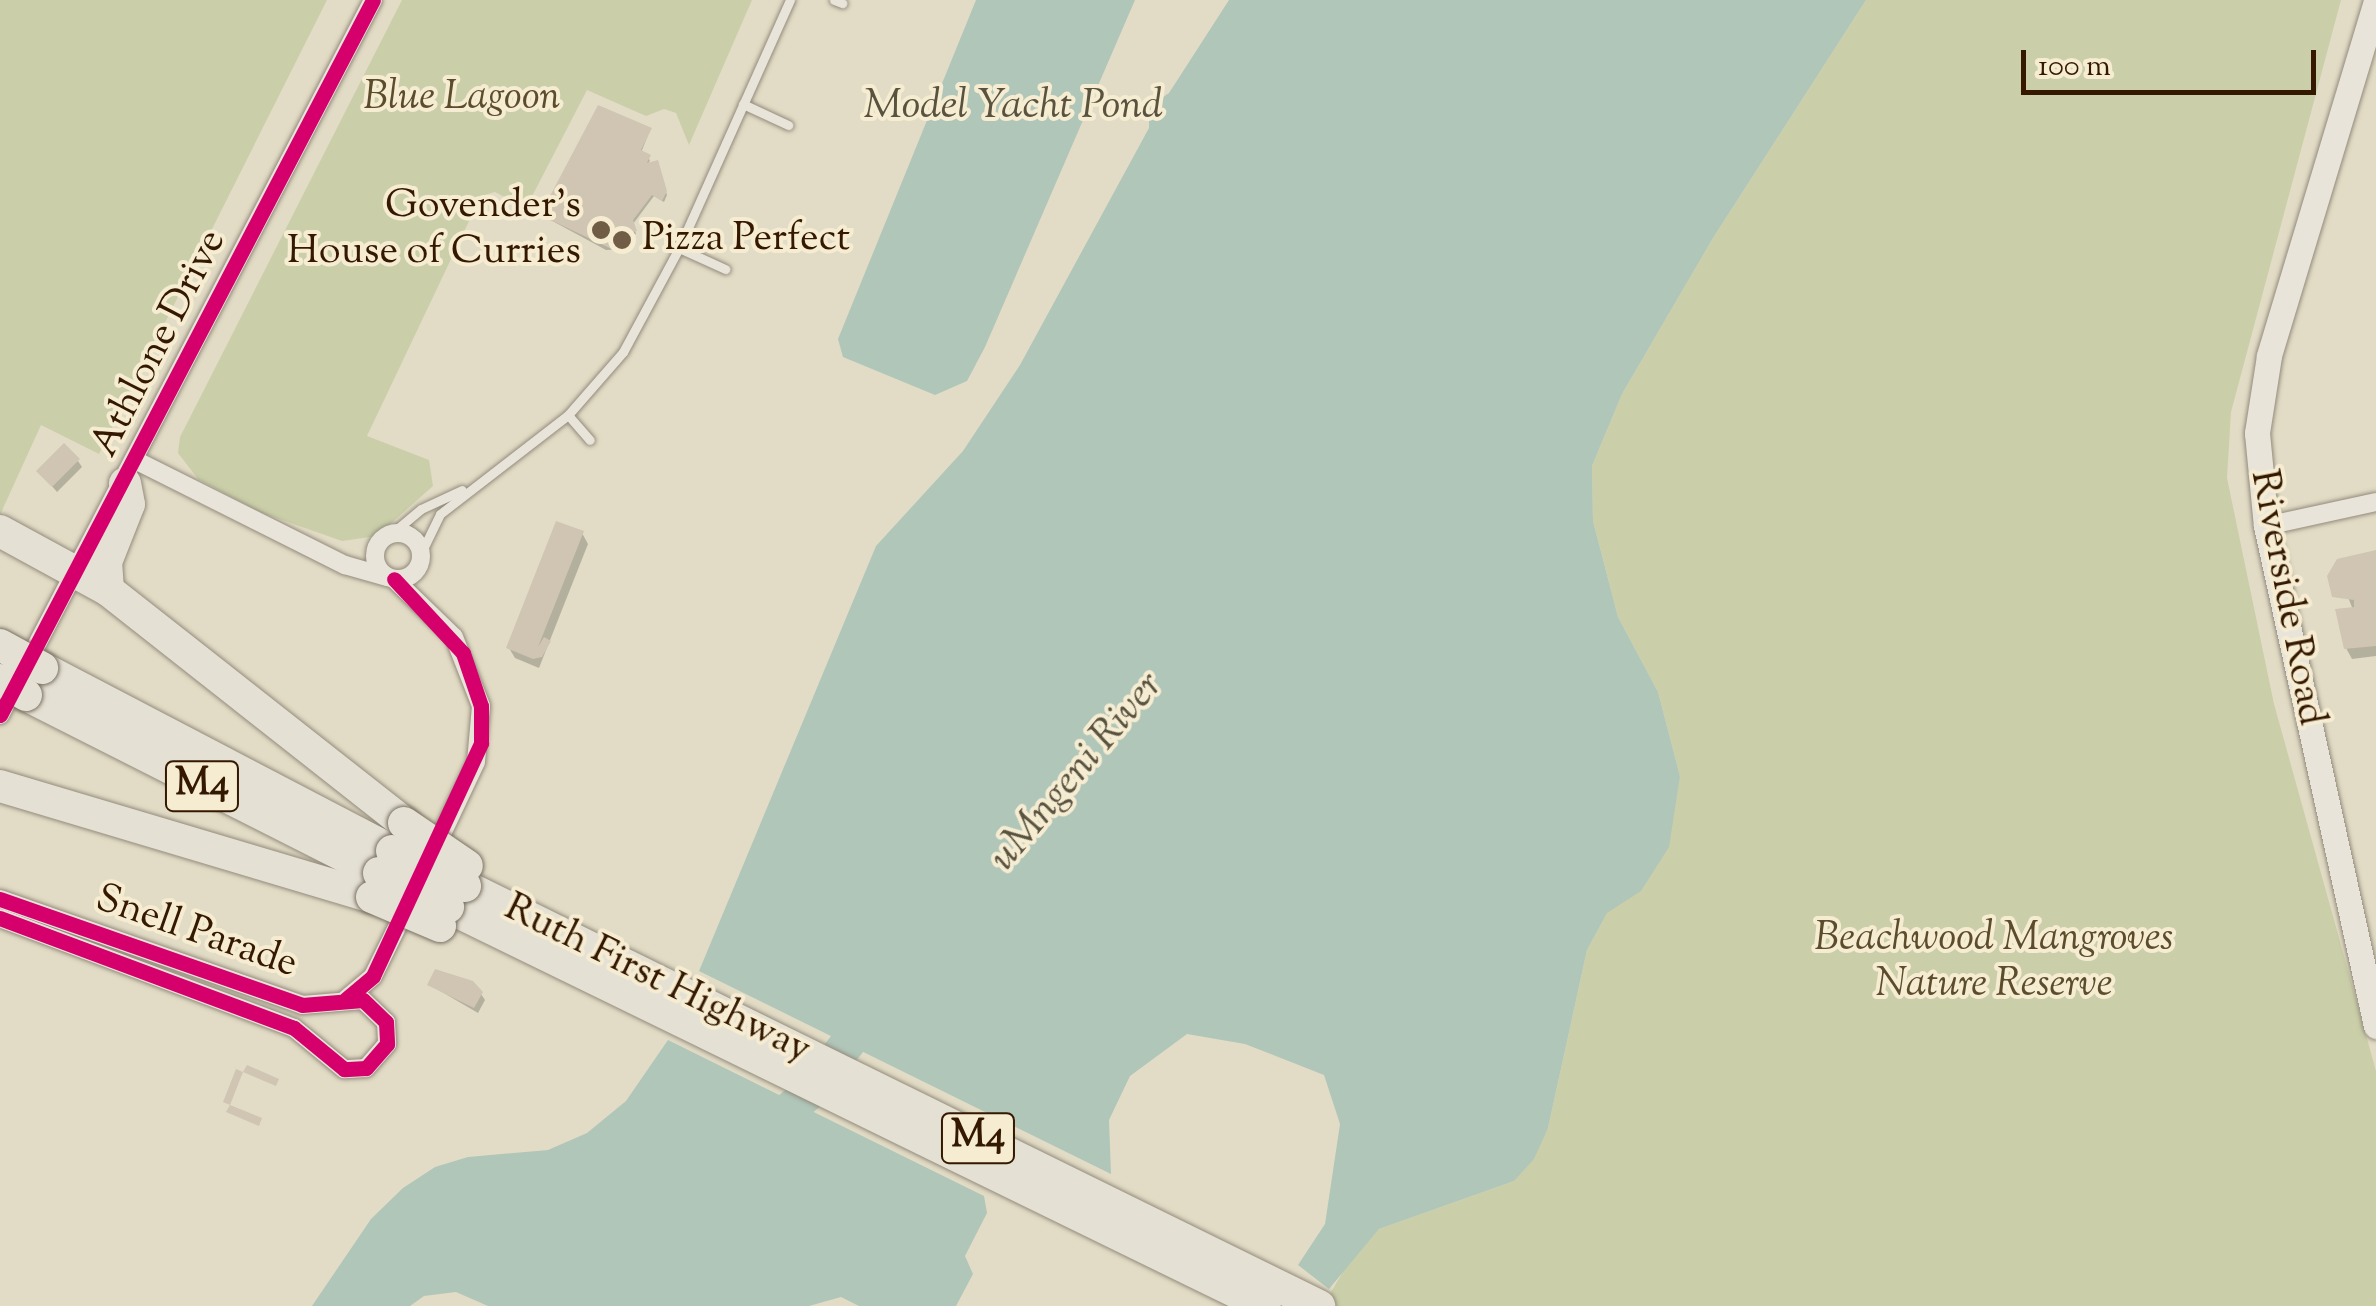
<!DOCTYPE html>
<html>
<head>
<meta charset="utf-8">
<style>
  body { margin:0 }
  #map { position:relative; width:2376px; height:1306px; overflow:hidden; background:#e2dcc6; font-family:"Sorts Mill Goudy",serif }
  div>[style] { position:absolute }
  .green>* { inset:0; background:#cacfa9 }
  .water>* { inset:0; background:#b0c6b9 }
  .shadow>* { inset:0; background:#0003 }
  .river>* { height:35px; margin:-17.5px; padding:0 17.5px; transform-origin:17.5px; border-radius:17.5px; background:#b0c6b9 }
  .building>* { inset:0; background:#d0c4b2 }
  .roads { filter:drop-shadow(0 0 2px #938b7c) drop-shadow(0 0 2px #938b7c) }
  .service>* { height:9px; margin:-4.5px; padding:0 4.5px; transform-origin:4.5px; border-radius:4.5px; background:#e9e4da }
  .minor>* { height:18px; margin:-9px; padding:0 9px; transform-origin:9px; border-radius:9px; background:#e9e4da }
  .minor>.ring { margin:-9px; padding:0; box-sizing:content-box; background:none; border:18px solid #e9e4da; border-radius:50% }
  .secondary>* { height:25px; margin:-12.5px; padding:0 12.5px; transform-origin:12.5px; border-radius:12.5px; background:#e9e4da }
  .motorway>* { height:32px; margin:-16px; padding:0 16px; transform-origin:16px; border-radius:16px; background:#e5e0d4 }
  .bridges { filter:drop-shadow(0 0 2px #797162) drop-shadow(0 0 2px #797162) }
  .motorway-bridge>* { height:32px; margin:-16px; padding:0 16px; transform-origin:16px; border-radius:16px; background:#e5e0d4 }
  .cycleway>* { height:15px; margin:-7.5px; padding:0 7.5px; transform-origin:7.5px; border-radius:7.5px; background:#d6006c }
  .dots>* { width:28px; height:28px; translate:-50% -50%; box-sizing:border-box; border:5px solid #f5ecd2; border-radius:50% }
  span { translate:-50% -50%; white-space:nowrap; text-align:center; line-height:1.15; -webkit-text-stroke:8px #f5ecd2; paint-order:stroke }
  .shield-label span { padding:2px 8px; background:#f5ecd2; border:2px solid; border-radius:8px; -webkit-text-stroke-width:0 }
  .shield-label { font-size:38px; color:#341800; font-weight:700 }
  .park-label { font-size:40px; color:#5b4c2c; font-style:italic }
  .poi-label { font-size:40px; color:#341800 }
  .right { translate:-100% -50%; text-align:right }
  .left { translate:0 -50%; text-align:left }
  .street-label { font-size:40px; color:#341800 }
  .water-label { font-size:42px; color:#58523f; font-style:italic }
  .scale { position:absolute; left:2021px; top:50px; width:295px; height:45px; box-sizing:border-box; border:5px solid #341800; border-top:0; padding-left:12px; font-size:30px; line-height:35px; white-space:nowrap; color:#341800; -webkit-text-stroke:8px #f5ecd2; paint-order:stroke }
</style>
</head>
<body>
<div id="map">
  <div class="green">
    <i style="clip-path:polygon(0 0,327px 0,99px 454px,41px 425px,0 515px)"></i>
    <i style="clip-path:polygon(402px 0,752px 0,689px 145px,676px 113px,664px 109px,646px 116px,587px 90px,526px 208px,495px 192px,481px 196px,367px 436px,429px 460px,433px 486px,377px 536px,342px 541px,262px 513px,198px 479px,178px 453px,180px 437px)"></i>
    <i style="clip-path:polygon(1866px 0,2341px 0,2231px 412px,2227px 478px,2274px 704px,2376px 1071px,2376px 1306px,1323px 1306px,1355px 1251px,1379px 1229px,1514px 1181px,1548px 1128px,1587px 950px,1680px 776px,1658px 692px,1618px 617px,1593px 521px,1592px 466px,1622px 394px,1713px 238px)"></i>
  </div>
  <div class="water">
    <i style="clip-path:polygon(976px 0,1135px 0,985px 347px,967px 381px,935px 395px,843px 357px,838px 339px)"></i>
    <i style="clip-path:polygon(1229px 0,1866px 0,1713px 238px,1622px 394px,1592px 466px,1593px 521px,1618px 617px,1658px 692px,1680px 776px,1669px 847px,1641px 891px,1607px 913px,1587px 950px,1548px 1128px,1534px 1159px,1514px 1181px,1379px 1229px,1329px 1289px,1298px 1265px,1325px 1224px,1340px 1124px,1324px 1075px,1245px 1044px,1187px 1034px,1130px 1076px,1109px 1120px,1111px 1174px,699px 971px,876px 546px,963px 451px,1020px 365px,1149px 128px,1149px 107px,1169px 93px)"></i>
    <i style="clip-path:polygon(668px 1040px,984px 1196px,987px 1213px,965px 1256px,973px 1274px,956px 1306px,859px 1306px,841px 1297px,809px 1306px,488px 1306px,456px 1292px,424px 1296px,410px 1306px,312px 1306px,371px 1219px,403px 1188px,435px 1167px,468px 1157px,548px 1150px,587px 1133px,626px 1101px)"></i>
  </div>
  <div class="shadow">
    <i style="clip-path:polygon(650px 130px,641px 153px,650px 160px,647px 166px,658px 165px,667px 195px,664px 202px,654px 196px,633px 224px,636px 234px,623px 238px,626px 249px,606px 250px,545px 217px)"></i>
    <i style="clip-path:polygon(78px 461px,82px 467px,57px 492px,39px 471px)"></i>
    <i style="clip-path:polygon(582px 533px,588px 544px,539px 668px,515px 658px,509px 648px)"></i>
    <i style="clip-path:polygon(2376px 553px,2376px 656px,2352px 659px,2346px 648px,2353px 610px,2348px 597px,2334px 596px)"></i>
    <i style="clip-path:polygon(430px 985px,481px 994px,485px 1000px,478px 1013px)"></i>
  </div>
  <div class="river">
    <i style="left:759px;top:1134px;width:64px;rotate:-39.9deg"></i>
    <i style="left:808px;top:1093px;width:109px;rotate:-52.1deg"></i>
  </div>
  <div class="building">
    <i style="clip-path:polygon(598px 105px,652px 128px,641px 150px,651px 155px,647px 163px,658px 160px,667px 191px,662px 201px,652px 195px,633px 220px,637px 231px,623px 235px,627px 247px,616px 251px,540px 215px)"></i>
    <i style="clip-path:polygon(64px 443px,80px 459px,52px 487px,36px 471px)"></i>
    <i style="clip-path:polygon(556px 521px,584px 531px,538px 647px,544px 637px,551px 641px,542px 657px,533px 659px,506px 648px)"></i>
    <i style="clip-path:polygon(2376px 550px,2376px 646px,2344px 649px,2335px 609px,2354px 607px,2354px 600px,2332px 597px,2327px 576px,2337px 559px)"></i>
    <i style="clip-path:polygon(435px 969px,473px 981px,483px 992px,474px 1008px,427px 985px)"></i>
    <i style="clip-path:polygon(247px 1065px,279px 1079px,276px 1086px,243px 1072px)"></i>
    <i style="clip-path:polygon(236px 1069px,243px 1072px,230px 1105px,223px 1102px)"></i>
    <i style="clip-path:polygon(230px 1105px,262px 1118px,259px 1126px,226px 1112px)"></i>
  </div>
  <div class="roads">
    <div class="service">
      <i style="left:834px;top:0;width:9px;rotate:21deg"></i>
      <i style="left:743px;top:104px;width:50px;rotate:25deg"></i>
      <i style="left:679px;top:248px;width:51px;rotate:24.5deg"></i>
      <i style="left:568px;top:415px;width:33px;rotate:49deg"></i>
      <i style="left:390px;top:535px;width:40px;rotate:-40deg"></i>
      <i style="left:421px;top:509px;width:45px;rotate:-24.9deg"></i>
      <i style="left:421px;top:553px;width:43px;rotate:-64deg"></i>
      <i style="left:440px;top:514px;width:162px;rotate:-37.7deg"></i>
      <i style="left:568px;top:415px;width:84px;rotate:-48.9deg"></i>
      <i style="left:623px;top:352px;width:118px;rotate:-61.7deg"></i>
      <i style="left:679px;top:248px;width:272px;rotate:-65.9deg"></i>
    </div>
    <div class="minor">
      <i style="left:137px;top:461px;width:233px;rotate:26.6deg"></i>
      <i style="left:345px;top:565px;width:44px;rotate:15.9deg"></i>
      <i style="left:2266px;top:526px;width:113px;rotate:-12.3deg"></i>
      <i class="ring" style="left:375px;top:533px;width:28px;height:28px"></i>
      <i style="left:394px;top:579px;width:83px;rotate:44deg"></i>
      <i style="left:454px;top:637px;width:74px;rotate:68.6deg"></i>
      <i style="left:481px;top:706px;width:56px;rotate:95.1deg"></i>
      <i style="left:476px;top:762px;width:98px;rotate:115.3deg"></i>
      <i style="left:0;top:715px;width:806px;rotate:-62.45deg"></i>
      <i style="left:0;top:899px;width:320px;rotate:19.3deg"></i>
      <i style="left:302px;top:1005px;width:61px;rotate:-4.7deg"></i>
      <i style="left:363px;top:1000px;width:32px;rotate:44deg"></i>
      <i style="left:386px;top:1022px;width:22px;rotate:87deg"></i>
      <i style="left:387px;top:1044px;width:32px;rotate:131deg"></i>
      <i style="left:366px;top:1068px;width:22px;rotate:177deg"></i>
      <i style="left:344px;top:1069px;width:65px;rotate:-140.6deg"></i>
      <i style="left:294px;top:1028px;width:314px;rotate:-159.5deg"></i>
      <i style="left:346px;top:999px;width:35px;rotate:-40deg"></i>
      <i style="left:373px;top:976px;width:79px;rotate:-63.8deg"></i>
    </div>
    <div class="secondary">
      <i style="left:2376px;top:1px;width:371px;rotate:106.8deg"></i>
      <i style="left:2269px;top:356px;width:78px;rotate:98.9deg"></i>
      <i style="left:2257px;top:433px;width:93px;rotate:84.5deg"></i>
      <i style="left:2266px;top:526px;width:512px;rotate:77.59deg"></i>
    </div>
    <div class="motorway">
      <i style="left:0;top:531px;width:123px;rotate:28.6deg"></i>
      <i style="left:108px;top:590px;width:377px;rotate:38.2deg"></i>
      <i style="left:108px;top:590px;width:28px;rotate:-94deg"></i>
      <i style="left:106px;top:562px;width:62px;rotate:-68.4deg"></i>
      <i style="left:129px;top:504px;width:21px;rotate:-101deg"></i>
      <i style="left:42px;top:668px;width:395px;rotate:27.6deg"></i>
      <i style="left:26px;top:695px;width:395px;rotate:26.8deg"></i>
      <i style="left:0;top:786px;width:388px;rotate:16.6deg"></i>
      <i style="left:465px;top:886px;width:952px;rotate:26.19deg"></i>
      <i style="left:448px;top:907px;width:909px;rotate:26.03deg"></i>
    </div>
  </div>
  <div class="bridges">
    <div class="motorway-bridge">
      <i style="left:0;top:645px;width:48px;rotate:28.7deg"></i>
      <i style="left:0;top:680px;width:30px;rotate:30deg"></i>
      <i style="left:404px;top:823px;width:76px;rotate:34.3deg"></i>
      <i style="left:392px;top:851px;width:81px;rotate:25.6deg"></i>
      <i style="left:379px;top:873px;width:77px;rotate:26.2deg"></i>
      <i style="left:372px;top:897px;width:74px;rotate:23.1deg"></i>
    </div>
  </div>
  <div class="cycleway">
    <i style="left:0;top:715px;width:806px;rotate:-62.45deg"></i>
    <i style="left:0;top:899px;width:320px;rotate:19.3deg"></i>
    <i style="left:302px;top:1005px;width:61px;rotate:-4.7deg"></i>
    <i style="left:363px;top:1000px;width:32px;rotate:44deg"></i>
    <i style="left:386px;top:1022px;width:22px;rotate:87deg"></i>
    <i style="left:387px;top:1044px;width:32px;rotate:131deg"></i>
    <i style="left:366px;top:1068px;width:22px;rotate:177deg"></i>
    <i style="left:344px;top:1069px;width:65px;rotate:-140.6deg"></i>
    <i style="left:294px;top:1028px;width:314px;rotate:-159.5deg"></i>
    <i style="left:346px;top:999px;width:35px;rotate:-40deg"></i>
    <i style="left:373px;top:976px;width:257px;rotate:-65.1deg"></i>
    <i style="left:481px;top:743px;width:37px;rotate:-90deg"></i>
    <i style="left:481px;top:706px;width:56px;rotate:-108.8deg"></i>
    <i style="left:463px;top:653px;width:101px;rotate:-133deg"></i>
  </div>
  <div class="dots">
    <i style="left:601px;top:230px;background:#715d45"></i>
    <i style="left:622px;top:240px;background:#715d45"></i>
  </div>
  <div class="shield-label">
    <span style="left:202px;top:786px">M4</span>
    <span style="left:978px;top:1138px">M4</span>
  </div>
  <div class="park-label">
    <span style="left:462px;top:99px">Blue Lagoon</span>
    <span style="left:1994px;top:963px">Beachwood Mangroves<br>Nature Reserve</span>
  </div>
  <div class="poi-label">
    <span class="right" style="left:581px;top:230px">Govender's<br>House of Curries</span>
    <span class="left" style="left:642px;top:240px">Pizza Perfect</span>
  </div>
  <div class="street-label">
    <span style="left:160px;top:344px;rotate:-63deg">Athlone Drive</span>
    <span style="left:2286px;top:598px;rotate:79deg">Riverside Road</span>
    <span style="left:196px;top:933px;rotate:19deg">Snell Parade</span>
    <span style="left:657px;top:980px;rotate:26deg">Ruth First Highway</span>
  </div>
  <div class="water-label">
    <span style="left:1013px;top:107px">Model Yacht Pond</span>
    <span style="left:1077px;top:772px;rotate:-50deg">uMngeni River</span>
  </div>
  <div class="scale">100 m</div>
</div>
</body>
</html>
